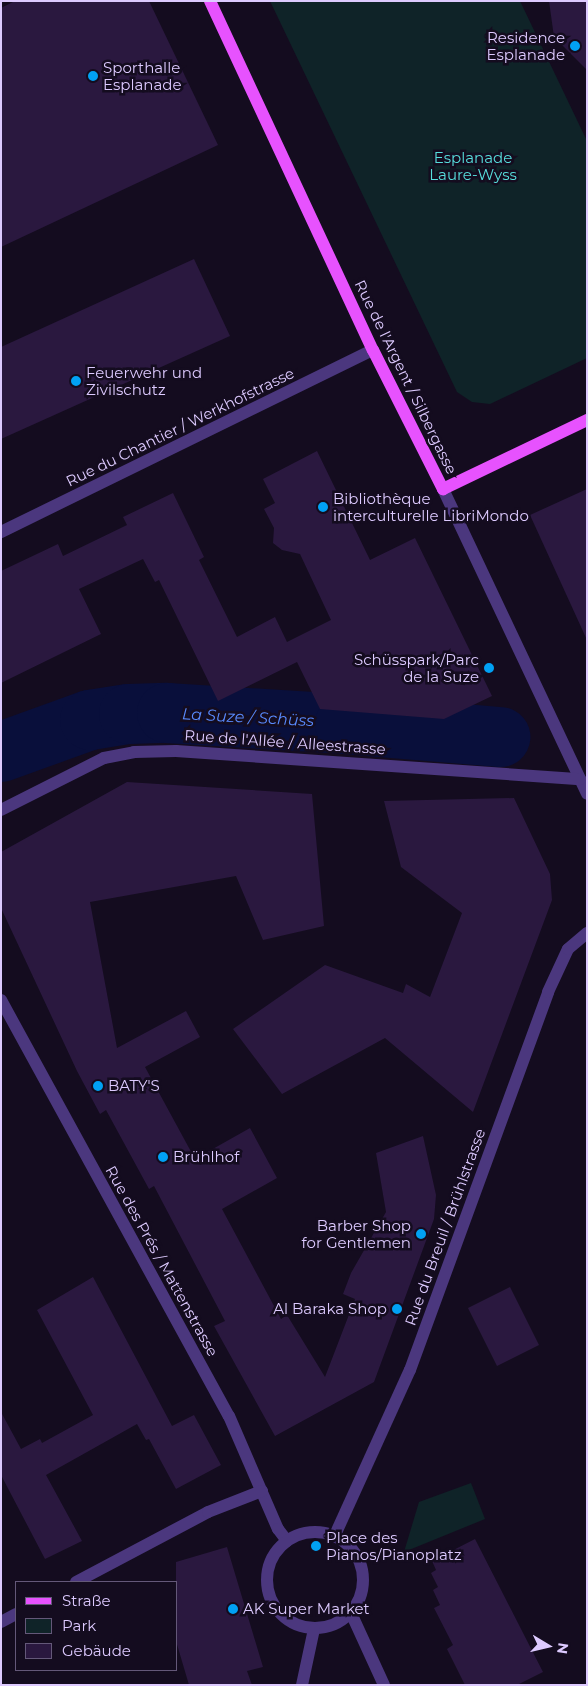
<!DOCTYPE html>
<html>
<head>
<meta charset="utf-8">
<style>
  body { margin:0 }
  #map { position:relative; width:588px; height:1686px; overflow:hidden; background:#140c1f; font-family:Montserrat,sans-serif }
  div>[style] { position:absolute }
  .green>* { inset:0; background:#0f2328 }
  .river>* { height:60px; margin:-30px; padding:0 30px; transform-origin:30px; border-radius:30px; background:#090f3b }
  .building>* { inset:0; background:#2a183f }
  .minor>* { height:12px; margin:-6px; padding:0 6px; transform-origin:6px; border-radius:6px; background:#4b377e }
  .minor>.ring { margin:-6px; padding:0; box-sizing:content-box; background:none; border:12px solid #4b377e; border-radius:50% }
  .major>* { height:12px; margin:-6px; padding:0 6px; transform-origin:6px; border-radius:6px; background:#e752fe }
  .dots>* { width:14px; height:14px; translate:-50% -50%; box-sizing:border-box; border:2px solid #140c1f; border-radius:50% }
  span { translate:-50% -50%; white-space:nowrap; text-align:center; line-height:1.15; -webkit-text-stroke:5px #140c1f; paint-order:stroke }
  .poi-label { font-size:15px; color:#ddcaff }
  .right { translate:-100% -50%; text-align:right }
  .left { translate:0 -50%; text-align:left }
  .park-label { font-size:15px; color:#57dedd }
  .street-label { font-size:15px; color:#ddcaff }
  .water-label { font-size:16px; color:#598afe; font-style:italic }
  .frame { position:absolute; inset:0; border:2px solid #ddcaff; pointer-events:none }
  .legend { position:absolute; left:15px; top:1581px; width:162px; height:90px; box-sizing:border-box; background:#140c1f; border:1px solid #645879; margin:0; padding:6px 9px; list-style:none; font-size:15px; color:#ddcaff }
  .legend li { display:flex; align-items:center; gap:10px; height:25px }
  .legend b { width:25px; border:1px solid #645879 }
  .north { position:absolute; left:523px; top:1621px; width:50px; height:50px; -webkit-text-stroke:4px #140c1f; paint-order:stroke; rotate:99deg; font-size:14px; font-weight:700; line-height:20px; text-align:center; color:#ddcaff }
  .north::after { content:''; display:block; margin:auto; width:18px; height:22px; background:#ddcaff; clip-path:polygon(50% 0,100% 100%,50% 72%,0 100%) }
</style>
</head>
<body>
<div id="map">
  <div class="green">
    <i style="clip-path:polygon(270px 1px,520px 1px,587px 141px,587px 358px,490px 404px,472px 402px,457px 392px)"></i>
    <i style="clip-path:polygon(471px 1483px,485px 1519px,404px 1552px,419px 1502px)"></i>
  </div>
  <div class="river">
    <i style="left:1px;top:752px;width:95px;rotate:-19.8deg"></i>
    <i style="left:90px;top:720px;width:39px;rotate:-9deg"></i>
    <i style="left:129px;top:714px;width:38px;rotate:-2deg"></i>
    <i style="left:167px;top:713px;width:178px;rotate:3.5deg"></i>
    <i style="left:345px;top:724px;width:156px;rotate:4.8deg"></i>
  </div>
  <div class="building">
    <i style="clip-path:polygon(15px 1px,149px 1px,218px 145px,1px 247px,1px 8px)"></i>
    <i style="clip-path:polygon(549px 1px,587px 1px,587px 70px,554px 37px)"></i>
    <i style="clip-path:polygon(194px 259px,230px 336px,1px 439px,1px 347px)"></i>
    <i style="clip-path:polygon(317px 451px,370px 560px,415px 538px,492px 696px,444px 719px,320px 709px,297px 662px,218px 701px,159px 580px,155px 582px,143px 559px,79px 589px,101px 634px,1px 683px,1px 571px,58px 544px,63px 556px,127px 525px,123px 517px,173px 493px,204px 557px,199px 560px,237px 637px,275px 617px,287px 642px,331px 620px,300px 554px,282px 550px,273px 543px,274px 528px,264px 509px,275px 503px,263px 479px)"></i>
    <i style="clip-path:polygon(587px 489px,587px 640px,530px 515px)"></i>
    <i style="clip-path:polygon(127px 782px,312px 794px,324px 926px,263px 940px,236px 876px,90px 902px,117px 1048px,186px 1011px,200px 1037px,145px 1067px,195px 1159px,250px 1128px,277px 1178px,222px 1209px,281px 1319px,287px 1315px,325px 1377px,355px 1299px,343px 1294px,351px 1273px,386px 1212px,376px 1153px,423px 1136px,436px 1195px,434px 1219px,374px 1382px,275px 1436px,214px 1326px,225px 1321px,154px 1186px,149px 1189px,106px 1110px,100px 1114px,77px 1071px,1px 908px,1px 852px)"></i>
    <i style="clip-path:polygon(514px 798px,550px 874px,552px 900px,473px 1112px,385px 1038px,282px 1094px,233px 1029px,325px 965px,403px 993px,406px 984px,430px 997px,462px 913px,401px 867px,384px 801px)"></i>
    <i style="clip-path:polygon(93px 1277px,172px 1426px,194px 1415px,221px 1465px,176px 1489px,149px 1439px,146px 1440px,137px 1424px,46px 1475px,82px 1541px,45px 1559px,1px 1475px,1px 1412px,21px 1449px,40px 1439px,42px 1443px,93px 1415px,37px 1310px)"></i>
    <i style="clip-path:polygon(510px 1287px,539px 1345px,497px 1366px,468px 1308px)"></i>
    <i style="clip-path:polygon(475px 1539px,543px 1672px,517px 1685px,465px 1685px,447px 1649px,453px 1645px,434px 1608px,440px 1605px,433px 1590px,438px 1587px,431px 1573px,436px 1570px,432px 1561px)"></i>
    <i style="clip-path:polygon(227px 1547px,263px 1667px,247px 1671px,252px 1685px,189px 1685px,176px 1641px,176px 1562px)"></i>
  </div>
  <div class="minor">
    <i style="left:443px;top:489px;width:337px;rotate:64.7deg"></i>
    <i style="left:1px;top:532px;width:414px;rotate:-26.1deg"></i>
    <i style="left:1px;top:810px;width:115px;rotate:-26.8deg"></i>
    <i style="left:104px;top:758px;width:31px;rotate:-11deg"></i>
    <i style="left:134px;top:752px;width:42px;rotate:-1.4deg"></i>
    <i style="left:176px;top:751px;width:405px;rotate:4deg"></i>
    <i style="left:1px;top:1000px;width:474px;rotate:61.3deg"></i>
    <i style="left:229px;top:1416px;width:123px;rotate:66.6deg"></i>
    <i style="left:278px;top:1529px;width:15px;rotate:53deg"></i>
    <i class="ring" style="left:267px;top:1532px;width:84px;height:84px"></i>
    <i style="left:335px;top:1535px;width:181px;rotate:-65.6deg"></i>
    <i style="left:410px;top:1370px;width:402px;rotate:-69.9deg"></i>
    <i style="left:548px;top:992px;width:47px;rotate:-65.1deg"></i>
    <i style="left:568px;top:949px;width:25px;rotate:-40deg"></i>
    <i style="left:76px;top:1582px;width:149px;rotate:-27.9deg"></i>
    <i style="left:208px;top:1512px;width:58px;rotate:-21.3deg"></i>
    <i style="left:351px;top:1613px;width:79px;rotate:65.4deg"></i>
    <i style="left:1px;top:1622px;width:17px;rotate:-28deg"></i>
    <i style="left:302px;top:1685px;width:57px;rotate:-77.9deg"></i>
  </div>
  <div class="major">
    <i style="left:210px;top:1px;width:385px;rotate:65deg"></i>
    <i style="left:373px;top:350px;width:156px;rotate:63.3deg"></i>
    <i style="left:443px;top:489px;width:160px;rotate:-25.6deg"></i>
  </div>
  <div class="dots">
    <i style="left:575px;top:46px;background:#01a1f4"></i>
    <i style="left:93px;top:76px;background:#01a1f4"></i>
    <i style="left:76px;top:381px;background:#01a1f4"></i>
    <i style="left:323px;top:507px;background:#01a1f4"></i>
    <i style="left:489px;top:668px;background:#01a1f4"></i>
    <i style="left:98px;top:1086px;background:#01a1f4"></i>
    <i style="left:163px;top:1157px;background:#01a1f4"></i>
    <i style="left:421px;top:1234px;background:#01a1f4"></i>
    <i style="left:397px;top:1309px;background:#01a1f4"></i>
    <i style="left:316px;top:1546px;background:#01a1f4"></i>
    <i style="left:233px;top:1609px;background:#01a1f4"></i>
  </div>
  <div class="poi-label">
    <span class="right" style="left:565px;top:46px">Residence<br>Esplanade</span>
    <span class="left" style="left:103px;top:76px">Sporthalle<br>Esplanade</span>
    <span class="left" style="left:86px;top:381px">Feuerwehr und<br>Zivilschutz</span>
    <span class="left" style="left:333px;top:507px">Bibliothèque<br>interculturelle LibriMondo</span>
    <span class="right" style="left:479px;top:668px">Schüsspark/Parc<br>de la Suze</span>
    <span class="left" style="left:108px;top:1086px">BATY'S</span>
    <span class="left" style="left:173px;top:1157px">Brühlhof</span>
    <span class="right" style="left:411px;top:1234px">Barber Shop<br>for Gentlemen</span>
    <span class="right" style="left:387px;top:1309px">Al Baraka Shop</span>
    <span class="left" style="left:326px;top:1546px">Place des<br>Pianos/Pianoplatz</span>
    <span class="left" style="left:243px;top:1609px">AK Super Market</span>
  </div>
  <div class="park-label">
    <span style="left:473px;top:166px">Esplanade<br>Laure-Wyss</span>
  </div>
  <div class="street-label">
    <span style="left:406px;top:377px;rotate:64deg">Rue de l'Argent / Silbergasse</span>
    <span style="left:180px;top:427px;rotate:-26deg">Rue du Chantier / Werkhofstrasse</span>
    <span style="left:285px;top:742px;rotate:4deg">Rue de l'Allée / Alleestrasse</span>
    <span style="left:445px;top:1227px;rotate:-70deg">Rue du Breuil / Brühlstrasse</span>
    <span style="left:162px;top:1261px;rotate:61deg">Rue des Prés / Mattenstrasse</span>
  </div>
  <div class="water-label">
    <span style="left:248px;top:718px;rotate:3deg">La Suze / Schüss</span>
  </div>
  <div class="frame"></div>
  <ul class="legend">
  <li><b style="height:6px;background:#e752fe"></b>Straße</li>
  <li><b style="height:14px;background:#0f2328"></b>Park</li>
  <li><b style="height:14px;background:#2a183f"></b>Gebäude</li>
  </ul>
  <div class="north">N</div>
</div>
</body>
</html>
